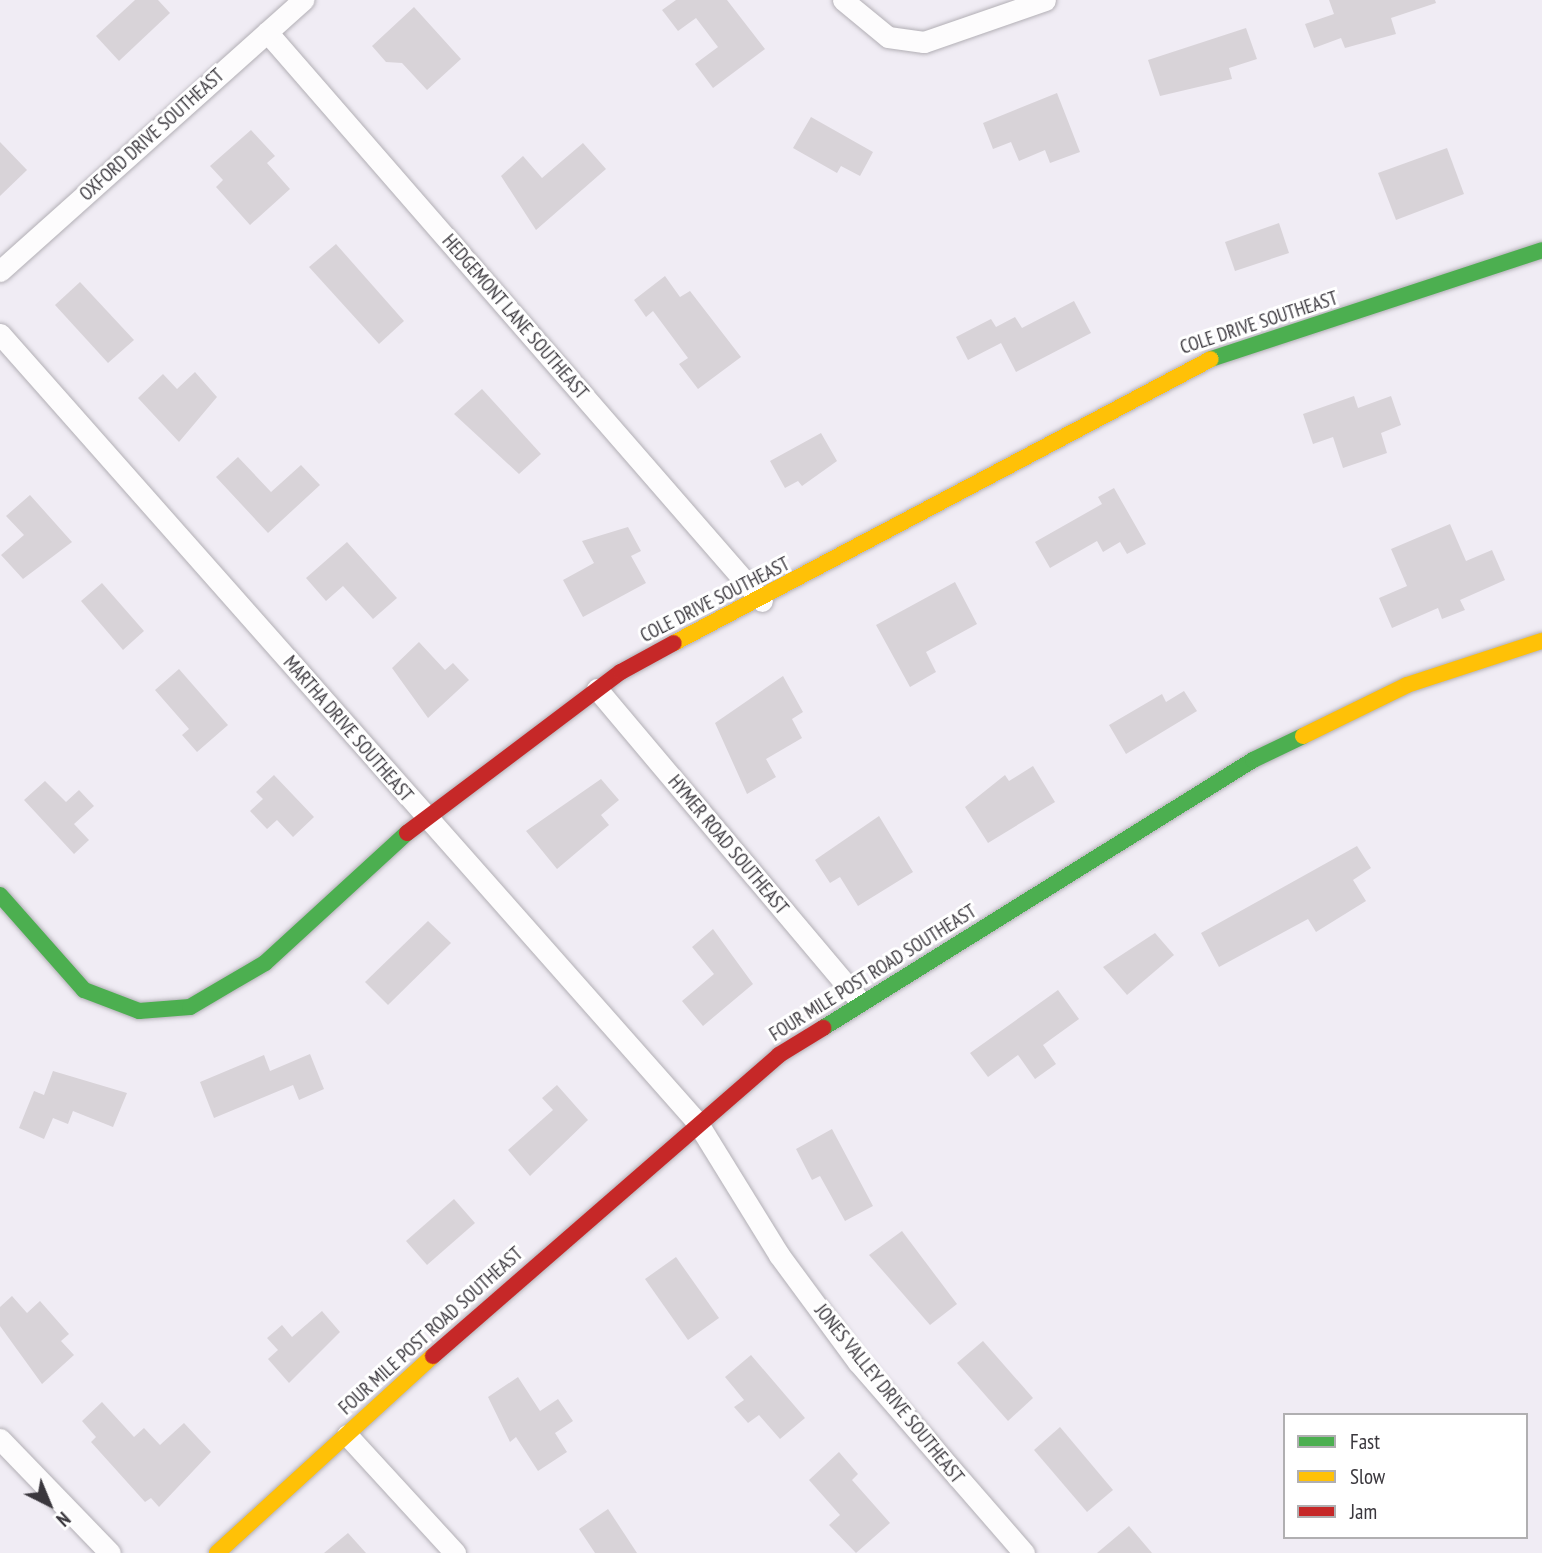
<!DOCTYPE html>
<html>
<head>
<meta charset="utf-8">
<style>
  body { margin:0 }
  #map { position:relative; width:1542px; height:1553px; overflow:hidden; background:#f0ecf4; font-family:"PT Sans Narrow",sans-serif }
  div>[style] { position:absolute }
  .building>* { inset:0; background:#d8d3d8 }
  .roads { filter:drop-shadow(0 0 2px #b2afb5) drop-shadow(0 0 2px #b2afb5) }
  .street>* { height:21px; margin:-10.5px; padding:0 10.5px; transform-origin:10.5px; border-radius:10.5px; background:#fdfcfd }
  .fast>* { height:16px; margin:-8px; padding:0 8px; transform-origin:8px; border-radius:8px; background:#4caf50 }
  .slow>* { height:16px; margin:-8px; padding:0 8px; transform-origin:8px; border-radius:8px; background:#ffc107 }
  .jam>* { height:16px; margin:-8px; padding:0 8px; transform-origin:8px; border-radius:8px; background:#c62828 }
  span { translate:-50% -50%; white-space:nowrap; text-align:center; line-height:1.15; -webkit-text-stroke:6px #fff; paint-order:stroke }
  .street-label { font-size:19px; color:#3a373d }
  .legend { position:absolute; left:1283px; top:1413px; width:245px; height:126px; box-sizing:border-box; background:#fff; border:2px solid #b0afb1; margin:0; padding:9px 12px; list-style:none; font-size:21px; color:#3a373d }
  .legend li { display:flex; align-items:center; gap:14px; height:35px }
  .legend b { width:35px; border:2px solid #b0afb1 }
  .north { position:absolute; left:14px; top:1469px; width:70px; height:70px; -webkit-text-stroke:5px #fff; paint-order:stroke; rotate:137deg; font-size:19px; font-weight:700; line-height:28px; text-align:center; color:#3a373d }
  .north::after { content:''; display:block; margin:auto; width:24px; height:32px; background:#3a373d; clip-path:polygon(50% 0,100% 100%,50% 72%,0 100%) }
</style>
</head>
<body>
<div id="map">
  <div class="building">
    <i style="clip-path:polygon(135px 0,158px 0,170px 13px,119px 61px,96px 36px)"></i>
    <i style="clip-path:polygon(676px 0,727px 0,765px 49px,713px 88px,695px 64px,718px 47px,696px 18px,678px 31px,662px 10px)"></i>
    <i style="clip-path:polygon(1329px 0,1435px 0,1436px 3px,1391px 18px,1396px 34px,1345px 48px,1341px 38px,1314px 48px,1305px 24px,1334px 14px)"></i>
    <i style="clip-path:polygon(414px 7px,461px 59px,427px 90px,402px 63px,386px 62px,372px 46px)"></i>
    <i style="clip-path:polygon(1246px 28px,1257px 59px,1229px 68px,1232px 79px,1160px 96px,1148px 60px)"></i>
    <i style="clip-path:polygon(1057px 93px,1080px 152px,1050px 163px,1045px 150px,1019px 161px,1011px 142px,993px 149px,983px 123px)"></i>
    <i style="clip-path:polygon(811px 117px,873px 152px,860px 176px,841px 166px,837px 173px,793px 148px)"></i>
    <i style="clip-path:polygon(251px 130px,275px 156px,267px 163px,290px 189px,250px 225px,216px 187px,223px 180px,210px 166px)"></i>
    <i style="clip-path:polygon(0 142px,27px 170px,0 196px)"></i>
    <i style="clip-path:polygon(583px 143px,606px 169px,536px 230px,501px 176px,523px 156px,542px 178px)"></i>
    <i style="clip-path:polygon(1447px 148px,1464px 194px,1396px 220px,1378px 173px)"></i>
    <i style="clip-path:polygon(1279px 223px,1289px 253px,1235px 271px,1225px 242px)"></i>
    <i style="clip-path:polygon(336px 244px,404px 321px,379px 344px,309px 267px)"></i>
    <i style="clip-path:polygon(665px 276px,680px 297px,690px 291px,741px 357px,698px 389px,679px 364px,688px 358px,653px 311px,646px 317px,634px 300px)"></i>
    <i style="clip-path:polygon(80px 282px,134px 340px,108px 363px,55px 305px)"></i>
    <i style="clip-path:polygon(1074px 301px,1091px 333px,1016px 372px,1001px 343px,968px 360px,956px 337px,991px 319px,996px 327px,1015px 317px,1022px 328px)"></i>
    <i style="clip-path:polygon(195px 372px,217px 397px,179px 442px,138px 398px,163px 374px,177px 389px)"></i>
    <i style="clip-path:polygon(482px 389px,541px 454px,519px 474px,454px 414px)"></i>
    <i style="clip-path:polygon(1354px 396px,1358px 408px,1391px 396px,1401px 425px,1381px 433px,1387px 453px,1343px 468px,1333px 437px,1313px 444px,1303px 414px)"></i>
    <i style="clip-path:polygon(821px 433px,837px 461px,802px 486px,798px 481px,785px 488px,770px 461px)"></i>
    <i style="clip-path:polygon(238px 457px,271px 492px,301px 465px,320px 485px,268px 533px,216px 477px)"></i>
    <i style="clip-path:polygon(1114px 488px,1146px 544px,1127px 554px,1120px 542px,1103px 552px,1097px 541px,1050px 568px,1035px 542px,1102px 504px,1098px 497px)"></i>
    <i style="clip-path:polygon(30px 495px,72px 542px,23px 579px,1px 555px,24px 535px,6px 516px)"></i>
    <i style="clip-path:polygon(1450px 524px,1466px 561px,1492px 550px,1505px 580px,1460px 600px,1465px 610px,1442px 619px,1438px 608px,1392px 628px,1379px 598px,1407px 586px,1391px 549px)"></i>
    <i style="clip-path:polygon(628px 527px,641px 551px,631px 556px,646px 583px,583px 617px,563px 580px,594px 563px,582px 541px)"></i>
    <i style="clip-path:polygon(347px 542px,397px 598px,373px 619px,343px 586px,326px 601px,306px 578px)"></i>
    <i style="clip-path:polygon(955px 582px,977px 624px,926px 652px,936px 672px,910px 687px,876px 625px)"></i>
    <i style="clip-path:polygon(102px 583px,144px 631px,123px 650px,81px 601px)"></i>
    <i style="clip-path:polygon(419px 642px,445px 670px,453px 663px,469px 680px,428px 718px,392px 668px)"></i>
    <i style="clip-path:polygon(179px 669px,228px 725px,197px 752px,182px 735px,189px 729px,155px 690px)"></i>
    <i style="clip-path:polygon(783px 676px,803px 712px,792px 719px,802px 738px,766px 759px,776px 777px,747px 794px,715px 723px)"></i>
    <i style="clip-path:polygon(1184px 691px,1197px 711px,1126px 754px,1109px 725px,1162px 694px,1166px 702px)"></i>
    <i style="clip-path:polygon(1033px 766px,1055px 802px,988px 843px,965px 807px,1005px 775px,1009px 781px)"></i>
    <i style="clip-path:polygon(274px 775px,314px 817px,293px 837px,277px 820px,267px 829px,250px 811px,263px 799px,256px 792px)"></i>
    <i style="clip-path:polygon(601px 779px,619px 800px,601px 815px,609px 825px,557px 869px,526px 831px)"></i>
    <i style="clip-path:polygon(45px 781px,66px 802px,79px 790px,94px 806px,74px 824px,89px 840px,74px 854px,24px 800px)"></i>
    <i style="clip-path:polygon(879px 816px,913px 872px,858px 906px,840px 877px,830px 883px,815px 860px)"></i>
    <i style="clip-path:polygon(1357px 846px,1371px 868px,1353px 880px,1366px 901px,1316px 932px,1308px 919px,1219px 967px,1201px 933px)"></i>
    <i style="clip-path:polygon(428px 921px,451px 943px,388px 1005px,365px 982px)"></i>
    <i style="clip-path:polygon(713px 929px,753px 984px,703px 1026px,682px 1001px,714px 974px,692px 947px)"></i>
    <i style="clip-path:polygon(1155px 933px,1174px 955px,1127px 995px,1103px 967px)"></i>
    <i style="clip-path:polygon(1058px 990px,1079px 1019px,1043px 1045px,1056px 1064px,1035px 1079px,1018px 1055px,988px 1077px,970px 1053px)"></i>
    <i style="clip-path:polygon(310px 1054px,324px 1089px,299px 1100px,293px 1085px,214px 1118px,200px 1082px,264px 1055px,270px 1071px)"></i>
    <i style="clip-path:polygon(53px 1071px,127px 1093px,113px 1127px,73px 1111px,68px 1124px,53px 1118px,44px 1139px,19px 1128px,34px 1091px,44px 1095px)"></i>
    <i style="clip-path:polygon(557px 1085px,588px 1120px,530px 1176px,508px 1150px,553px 1110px,542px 1098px)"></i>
    <i style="clip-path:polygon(832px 1129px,873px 1206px,845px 1221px,820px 1176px,812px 1180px,796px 1149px)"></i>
    <i style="clip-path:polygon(454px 1199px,475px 1223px,427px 1265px,406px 1241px)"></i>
    <i style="clip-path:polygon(902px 1231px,957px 1304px,930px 1325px,869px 1255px)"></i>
    <i style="clip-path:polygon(676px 1257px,719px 1318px,688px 1340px,645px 1279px)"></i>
    <i style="clip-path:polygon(12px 1296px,27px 1313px,40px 1301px,69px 1334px,61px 1341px,74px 1355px,42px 1384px,0 1326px,0 1307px)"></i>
    <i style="clip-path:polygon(322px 1311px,340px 1332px,289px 1383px,268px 1359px,278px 1350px,267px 1338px,282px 1325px,292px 1337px)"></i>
    <i style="clip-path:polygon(983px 1341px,1033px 1398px,1008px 1421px,957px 1363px)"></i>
    <i style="clip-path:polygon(751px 1355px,805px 1418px,780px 1439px,759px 1415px,748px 1423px,734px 1407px,744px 1400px,725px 1377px)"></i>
    <i style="clip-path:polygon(518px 1377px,540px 1411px,558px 1399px,573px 1421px,555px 1433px,567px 1452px,538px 1471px,516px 1437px,510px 1442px,488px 1397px)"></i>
    <i style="clip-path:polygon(102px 1402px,134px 1437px,144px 1428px,160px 1445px,184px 1423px,211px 1452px,159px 1507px,151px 1498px,145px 1502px,91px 1442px,96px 1437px,82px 1421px)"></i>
    <i style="clip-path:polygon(1060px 1427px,1113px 1490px,1087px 1512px,1034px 1450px)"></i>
    <i style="clip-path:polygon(839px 1452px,858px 1474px,852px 1480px,890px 1523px,856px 1553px,829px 1525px,840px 1515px,809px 1480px)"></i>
    <i style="clip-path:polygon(608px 1509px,637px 1553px,595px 1553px,579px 1529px)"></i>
    <i style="clip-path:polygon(1129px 1526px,1152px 1553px,1097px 1553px)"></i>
    <i style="clip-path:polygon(348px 1533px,366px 1553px,324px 1553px)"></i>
  </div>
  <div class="roads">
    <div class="street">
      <i style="left:843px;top:0;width:58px;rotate:39.4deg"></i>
      <i style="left:888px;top:37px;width:36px;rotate:8deg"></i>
      <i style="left:924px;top:42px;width:128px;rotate:-19.1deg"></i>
      <i style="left:267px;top:32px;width:754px;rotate:48.98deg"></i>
      <i style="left:0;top:271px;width:407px;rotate:-41.8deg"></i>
      <i style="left:0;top:334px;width:1052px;rotate:48.51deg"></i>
      <i style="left:697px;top:1122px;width:156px;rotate:58.3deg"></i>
      <i style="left:779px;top:1255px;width:133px;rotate:53.6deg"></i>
      <i style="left:858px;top:1362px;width:253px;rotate:49deg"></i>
      <i style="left:597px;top:689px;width:408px;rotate:49.9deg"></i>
      <i style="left:347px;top:1435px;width:160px;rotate:47.5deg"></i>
      <i style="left:0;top:1439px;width:158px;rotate:46deg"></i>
    </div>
    <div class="fast">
      <i style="left:1211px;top:359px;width:348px;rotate:-18.2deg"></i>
      <i style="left:0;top:895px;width:127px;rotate:48.5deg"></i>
      <i style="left:84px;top:990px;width:59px;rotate:20.9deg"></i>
      <i style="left:139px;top:1011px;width:51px;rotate:-4.5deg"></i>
      <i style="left:190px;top:1007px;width:87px;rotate:-30.4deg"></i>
      <i style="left:265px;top:963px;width:193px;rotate:-42.5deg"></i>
      <i style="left:823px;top:1028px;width:507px;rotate:-31.93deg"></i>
      <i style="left:1253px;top:760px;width:55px;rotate:-25.6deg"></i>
    </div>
    <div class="slow">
      <i style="left:674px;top:643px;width:607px;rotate:-27.87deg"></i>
      <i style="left:1303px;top:736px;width:116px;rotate:-26.1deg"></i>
      <i style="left:1407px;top:685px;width:142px;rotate:-18.1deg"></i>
      <i style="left:217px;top:1553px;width:292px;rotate:-42.4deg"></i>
    </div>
    <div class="jam">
      <i style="left:407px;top:833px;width:268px;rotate:-37deg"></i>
      <i style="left:621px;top:672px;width:60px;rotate:-28.7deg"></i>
      <i style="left:433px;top:1356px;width:459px;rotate:-41deg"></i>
      <i style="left:779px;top:1055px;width:52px;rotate:-31.5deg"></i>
    </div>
  </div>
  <div class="street-label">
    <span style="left:152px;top:135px;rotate:-42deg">OXFORD DRIVE SOUTHEAST</span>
    <span style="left:515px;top:317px;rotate:49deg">HEDGEMONT LANE SOUTHEAST</span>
    <span style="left:1259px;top:323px;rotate:-18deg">COLE DRIVE SOUTHEAST</span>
    <span style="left:715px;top:600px;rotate:-27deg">COLE DRIVE SOUTHEAST</span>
    <span style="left:348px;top:729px;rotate:49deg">MARTHA DRIVE SOUTHEAST</span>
    <span style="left:728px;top:845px;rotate:50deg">HYMER ROAD SOUTHEAST</span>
    <span style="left:873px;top:973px;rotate:-32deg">FOUR MILE POST ROAD SOUTHEAST</span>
    <span style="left:431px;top:1331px;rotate:-42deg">FOUR MILE POST ROAD SOUTHEAST</span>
    <span style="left:889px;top:1394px;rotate:51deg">JONES VALLEY DRIVE SOUTHEAST</span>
  </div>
  <ul class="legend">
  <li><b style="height:9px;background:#4caf50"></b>Fast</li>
  <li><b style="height:9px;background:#ffc107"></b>Slow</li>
  <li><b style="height:9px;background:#c62828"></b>Jam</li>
  </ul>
  <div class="north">N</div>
</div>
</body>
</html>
